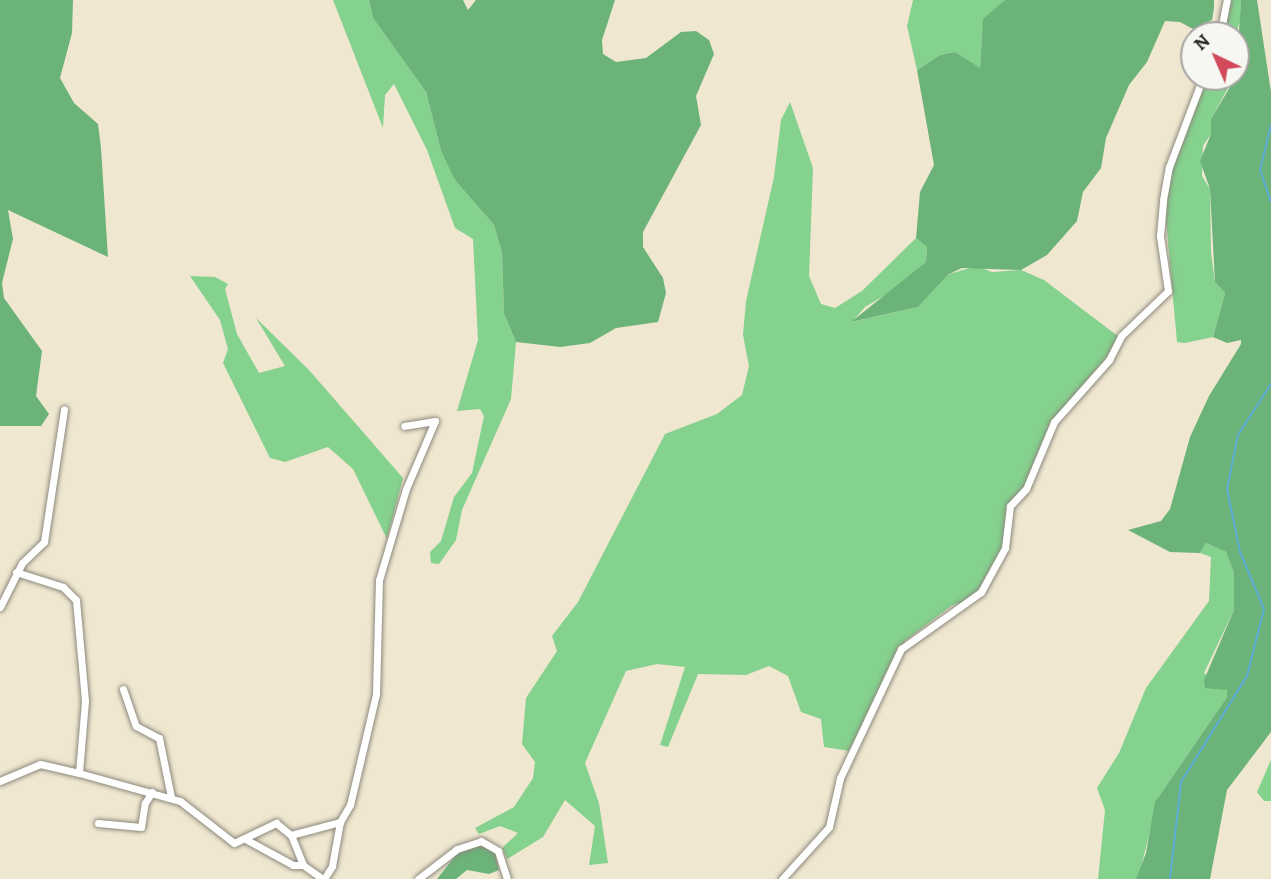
<!DOCTYPE html>
<html>
<head>
<meta charset="utf-8">
<style>
  body { margin:0 }
  #map { position:relative; width:1271px; height:879px; overflow:hidden; background:#efe7d0; font-family:Alegreya,serif }
  div>[style] { position:absolute }
  .green>* { inset:0; background:#85d18e }
  .forest>* { inset:0; background:#6cb379 }
  .stream>* { height:2px; margin:-1px; padding:0 1px; transform-origin:1px; border-radius:1px; background:#5cadd7 }
  .roads { filter:drop-shadow(0 0 2px #8d897e) drop-shadow(0 0 2px #8d897e) }
  .minor>* { height:7px; margin:-3.5px; padding:0 3.5px; transform-origin:3.5px; border-radius:3.5px; background:#fff }
  span { translate:-50% -50%; white-space:nowrap; text-align:center; line-height:1.15; -webkit-text-stroke:5px #f6f6f2; paint-order:stroke }
  .north { position:absolute; left:1180px; top:21px; width:70px; height:70px; box-sizing:border-box; background:#f6f6f2; border:2px solid #a5a5a2; border-radius:50%; rotate:316deg; font-size:19px; font-weight:700; line-height:28px; text-align:center; color:#2b2b2b }
  .north::after { content:''; display:block; margin:auto; width:24px; height:32px; background:#d1495b; clip-path:polygon(50% 0,100% 100%,50% 72%,0 100%) }
</style>
</head>
<body>
<div id="map">
  <div class="green">
    <i style="clip-path:polygon(333px 0,369px 0,373px 18px,426px 92px,441px 151px,454px 179px,494px 225px,502px 253px,504px 314px,516px 342px,511px 399px,462px 510px,456px 540px,439px 564px,431px 563px,430px 552px,441px 541px,454px 497px,472px 473px,484px 416px,480px 409px,457px 411px,478px 340px,473px 239px,455px 228px,427px 150px,394px 84px,385px 95px,383px 128px)"></i>
    <i style="clip-path:polygon(913px 0,1005px 0,982px 34px,980px 69px,955px 52px,940px 55px,917px 70px,907px 26px)"></i>
    <i style="clip-path:polygon(1231px 0,1241px 0,1240px 20px,1236px 35px,1223px 35px)"></i>
    <i style="clip-path:polygon(1206px 77px,1234px 77px,1211px 119px,1211px 134px,1203px 146px,1202px 176px,1210px 189px,1211px 252px,1215px 282px,1225px 293px,1213px 337px,1185px 343px,1177px 342px,1165px 209px,1172px 169px)"></i>
    <i style="clip-path:polygon(790px 102px,813px 168px,809px 276px,821px 304px,835px 308px,862px 291px,916px 238px,927px 247px,926px 262px,904px 284px,865px 307px,852px 322px,918px 307px,949px 274px,977px 266px,992px 272px,1021px 270px,1044px 280px,1119px 337px,1113px 350px,1064px 407px,1023px 489px,1011px 500px,1002px 548px,984px 581px,973px 598px,951px 606px,905px 641px,850px 751px,824px 747px,821px 719px,801px 712px,788px 676px,769px 666px,746px 675px,698px 674px,668px 747px,660px 745px,685px 667px,657px 664px,626px 671px,585px 763px,599px 803px,608px 863px,589px 865px,595px 826px,565px 800px,543px 837px,507px 859px,502px 848px,518px 833px,500px 826px,479px 834px,475px 828px,514px 807px,533px 778px,535px 762px,522px 744px,526px 698px,557px 651px,552px 636px,578px 602px,665px 434px,717px 414px,742px 395px,749px 366px,743px 335px,746px 301px,774px 177px,781px 120px)"></i>
    <i style="clip-path:polygon(190px 276px,215px 277px,228px 284px,225px 289px,237px 334px,259px 373px,285px 366px,256px 318px,309px 370px,403px 478px,387px 539px,353px 469px,328px 447px,285px 462px,270px 458px,223px 363px,228px 349px,220px 320px)"></i>
    <i style="clip-path:polygon(1206px 543px,1226px 552px,1234px 573px,1234px 610px,1204px 673px,1228px 690px,1227px 697px,1159px 796px,1139px 875px,1136px 879px,1098px 879px,1105px 810px,1097px 788px,1119px 753px,1146px 688px,1209px 601px,1211px 557px,1200px 553px)"></i>
    <i style="clip-path:polygon(1271px 760px,1271px 801px,1264px 801px,1257px 792px)"></i>
  </div>
  <div class="forest">
    <i style="clip-path:polygon(0 0,73px 0,72px 33px,60px 78px,74px 103px,98px 124px,101px 148px,108px 257px,8px 210px,13px 239px,2px 283px,4px 298px,42px 351px,36px 396px,49px 414px,41px 426px,0 426px)"></i>
    <i style="clip-path:polygon(369px 0,463px 0,468px 10px,476px 0,615px 0,602px 40px,603px 54px,616px 62px,646px 58px,681px 32px,696px 31px,709px 40px,714px 54px,696px 96px,701px 125px,643px 232px,643px 247px,663px 278px,666px 293px,658px 322px,616px 328px,590px 343px,560px 347px,516px 342px,504px 314px,502px 253px,494px 225px,454px 179px,441px 151px,426px 92px,373px 18px)"></i>
    <i style="clip-path:polygon(1005px 0,1214px 0,1214px 8px,1212px 20px,1193px 29px,1180px 22px,1165px 21px,1147px 62px,1129px 85px,1106px 138px,1101px 168px,1083px 192px,1077px 221px,1047px 255px,1021px 270px,962px 268px,949px 274px,918px 307px,851px 322px,926px 262px,927px 247px,916px 238px,920px 192px,934px 165px,917px 70px,940px 55px,955px 52px,980px 68px,983px 19px)"></i>
    <i style="clip-path:polygon(1241px 0,1257px 0,1271px 92px,1271px 732px,1227px 790px,1210px 879px,1136px 879px,1146px 853px,1155px 802px,1227px 697px,1227px 690px,1205px 688px,1204px 680px,1234px 610px,1234px 573px,1226px 552px,1206px 543px,1200px 553px,1170px 552px,1128px 530px,1161px 521px,1170px 509px,1190px 437px,1209px 396px,1241px 344px,1241px 340px,1227px 343px,1213px 337px,1225px 293px,1215px 282px,1210px 189px,1200px 161px,1211px 134px,1211px 119px,1236px 77px)"></i>
    <i style="clip-path:polygon(480px 845px,495px 853px,499px 870px,489px 874px,467px 870px,456px 879px,437px 879px,460px 850px)"></i>
  </div>
  <div class="stream">
    <i style="left:1271px;top:125px;width:46px;rotate:103.7deg"></i>
    <i style="left:1260px;top:170px;width:34px;rotate:71deg"></i>
    <i style="left:1170px;top:879px;width:98px;rotate:-83.5deg"></i>
    <i style="left:1181px;top:782px;width:125px;rotate:-58.1deg"></i>
    <i style="left:1247px;top:676px;width:69px;rotate:-75.8deg"></i>
    <i style="left:1264px;top:609px;width:62px;rotate:-112.8deg"></i>
    <i style="left:1240px;top:552px;width:64px;rotate:-101.7deg"></i>
    <i style="left:1227px;top:489px;width:55px;rotate:-78.5deg"></i>
    <i style="left:1238px;top:435px;width:61px;rotate:-57.1deg"></i>
  </div>
  <div class="roads">
    <div class="minor">
      <i style="left:1220px;top:35px;width:36px;rotate:-79deg"></i>
      <i style="left:16px;top:572px;width:49px;rotate:17.7deg"></i>
      <i style="left:63px;top:587px;width:18px;rotate:45deg"></i>
      <i style="left:76px;top:600px;width:101px;rotate:84.9deg"></i>
      <i style="left:85px;top:701px;width:72px;rotate:94.8deg"></i>
      <i style="left:0;top:607px;width:49px;rotate:-63.4deg"></i>
      <i style="left:22px;top:563px;width:30px;rotate:-44deg"></i>
      <i style="left:44px;top:542px;width:134px;rotate:-81.4deg"></i>
      <i style="left:123px;top:689px;width:39px;rotate:71deg"></i>
      <i style="left:136px;top:726px;width:26px;rotate:28deg"></i>
      <i style="left:159px;top:738px;width:60px;rotate:78.5deg"></i>
      <i style="left:0;top:781px;width:43px;rotate:-23deg"></i>
      <i style="left:40px;top:764px;width:40px;rotate:13deg"></i>
      <i style="left:79px;top:773px;width:105px;rotate:15.5deg"></i>
      <i style="left:180px;top:801px;width:68px;rotate:37.9deg"></i>
      <i style="left:234px;top:843px;width:47px;rotate:-25.5deg"></i>
      <i style="left:276px;top:823px;width:19px;rotate:39deg"></i>
      <i style="left:291px;top:835px;width:32px;rotate:68deg"></i>
      <i style="left:303px;top:865px;width:24px;rotate:35deg"></i>
      <i style="left:98px;top:823px;width:43px;rotate:5.3deg"></i>
      <i style="left:141px;top:827px;width:24px;rotate:-81deg"></i>
      <i style="left:145px;top:803px;width:13px;rotate:-58deg"></i>
      <i style="left:291px;top:835px;width:51px;rotate:-14.9deg"></i>
      <i style="left:340px;top:822px;width:20px;rotate:-60deg"></i>
      <i style="left:350px;top:805px;width:114px;rotate:-76.8deg"></i>
      <i style="left:376px;top:694px;width:114px;rotate:-88.5deg"></i>
      <i style="left:379px;top:580px;width:95px;rotate:-73.5deg"></i>
      <i style="left:406px;top:489px;width:74px;rotate:-66.9deg"></i>
      <i style="left:435px;top:421px;width:31px;rotate:171deg"></i>
      <i style="left:247px;top:840px;width:52px;rotate:28.5deg"></i>
      <i style="left:293px;top:865px;width:10px"></i>
      <i style="left:324px;top:879px;width:15px;rotate:-58deg"></i>
      <i style="left:332px;top:866px;width:45px;rotate:-79.7deg"></i>
      <i style="left:418px;top:879px;width:49px;rotate:-37.6deg"></i>
      <i style="left:457px;top:849px;width:25px;rotate:-18deg"></i>
      <i style="left:481px;top:841px;width:20px;rotate:30deg"></i>
      <i style="left:498px;top:851px;width:29px;rotate:72deg"></i>
      <i style="left:782px;top:879px;width:70px;rotate:-47.9deg"></i>
      <i style="left:829px;top:827px;width:50px;rotate:-77.3deg"></i>
      <i style="left:840px;top:778px;width:143px;rotate:-64.7deg"></i>
      <i style="left:901px;top:649px;width:98px;rotate:-35.5deg"></i>
      <i style="left:981px;top:592px;width:50px;rotate:-61.4deg"></i>
      <i style="left:1005px;top:548px;width:42px;rotate:-83.2deg"></i>
      <i style="left:1010px;top:506px;width:23px;rotate:-47deg"></i>
      <i style="left:1026px;top:489px;width:73px;rotate:-67.3deg"></i>
      <i style="left:1054px;top:422px;width:83px;rotate:-48.4deg"></i>
      <i style="left:1109px;top:360px;width:27px;rotate:-63deg"></i>
      <i style="left:1121px;top:336px;width:65px;rotate:-43.8deg"></i>
      <i style="left:1168px;top:291px;width:56px;rotate:-98.3deg"></i>
      <i style="left:1160px;top:236px;width:36px;rotate:-85deg"></i>
      <i style="left:1163px;top:200px;width:34px;rotate:-80deg"></i>
      <i style="left:1169px;top:167px;width:96px;rotate:-69.3deg"></i>
    </div>
  </div>
  <div class="north">N</div>
</div>
</body>
</html>
